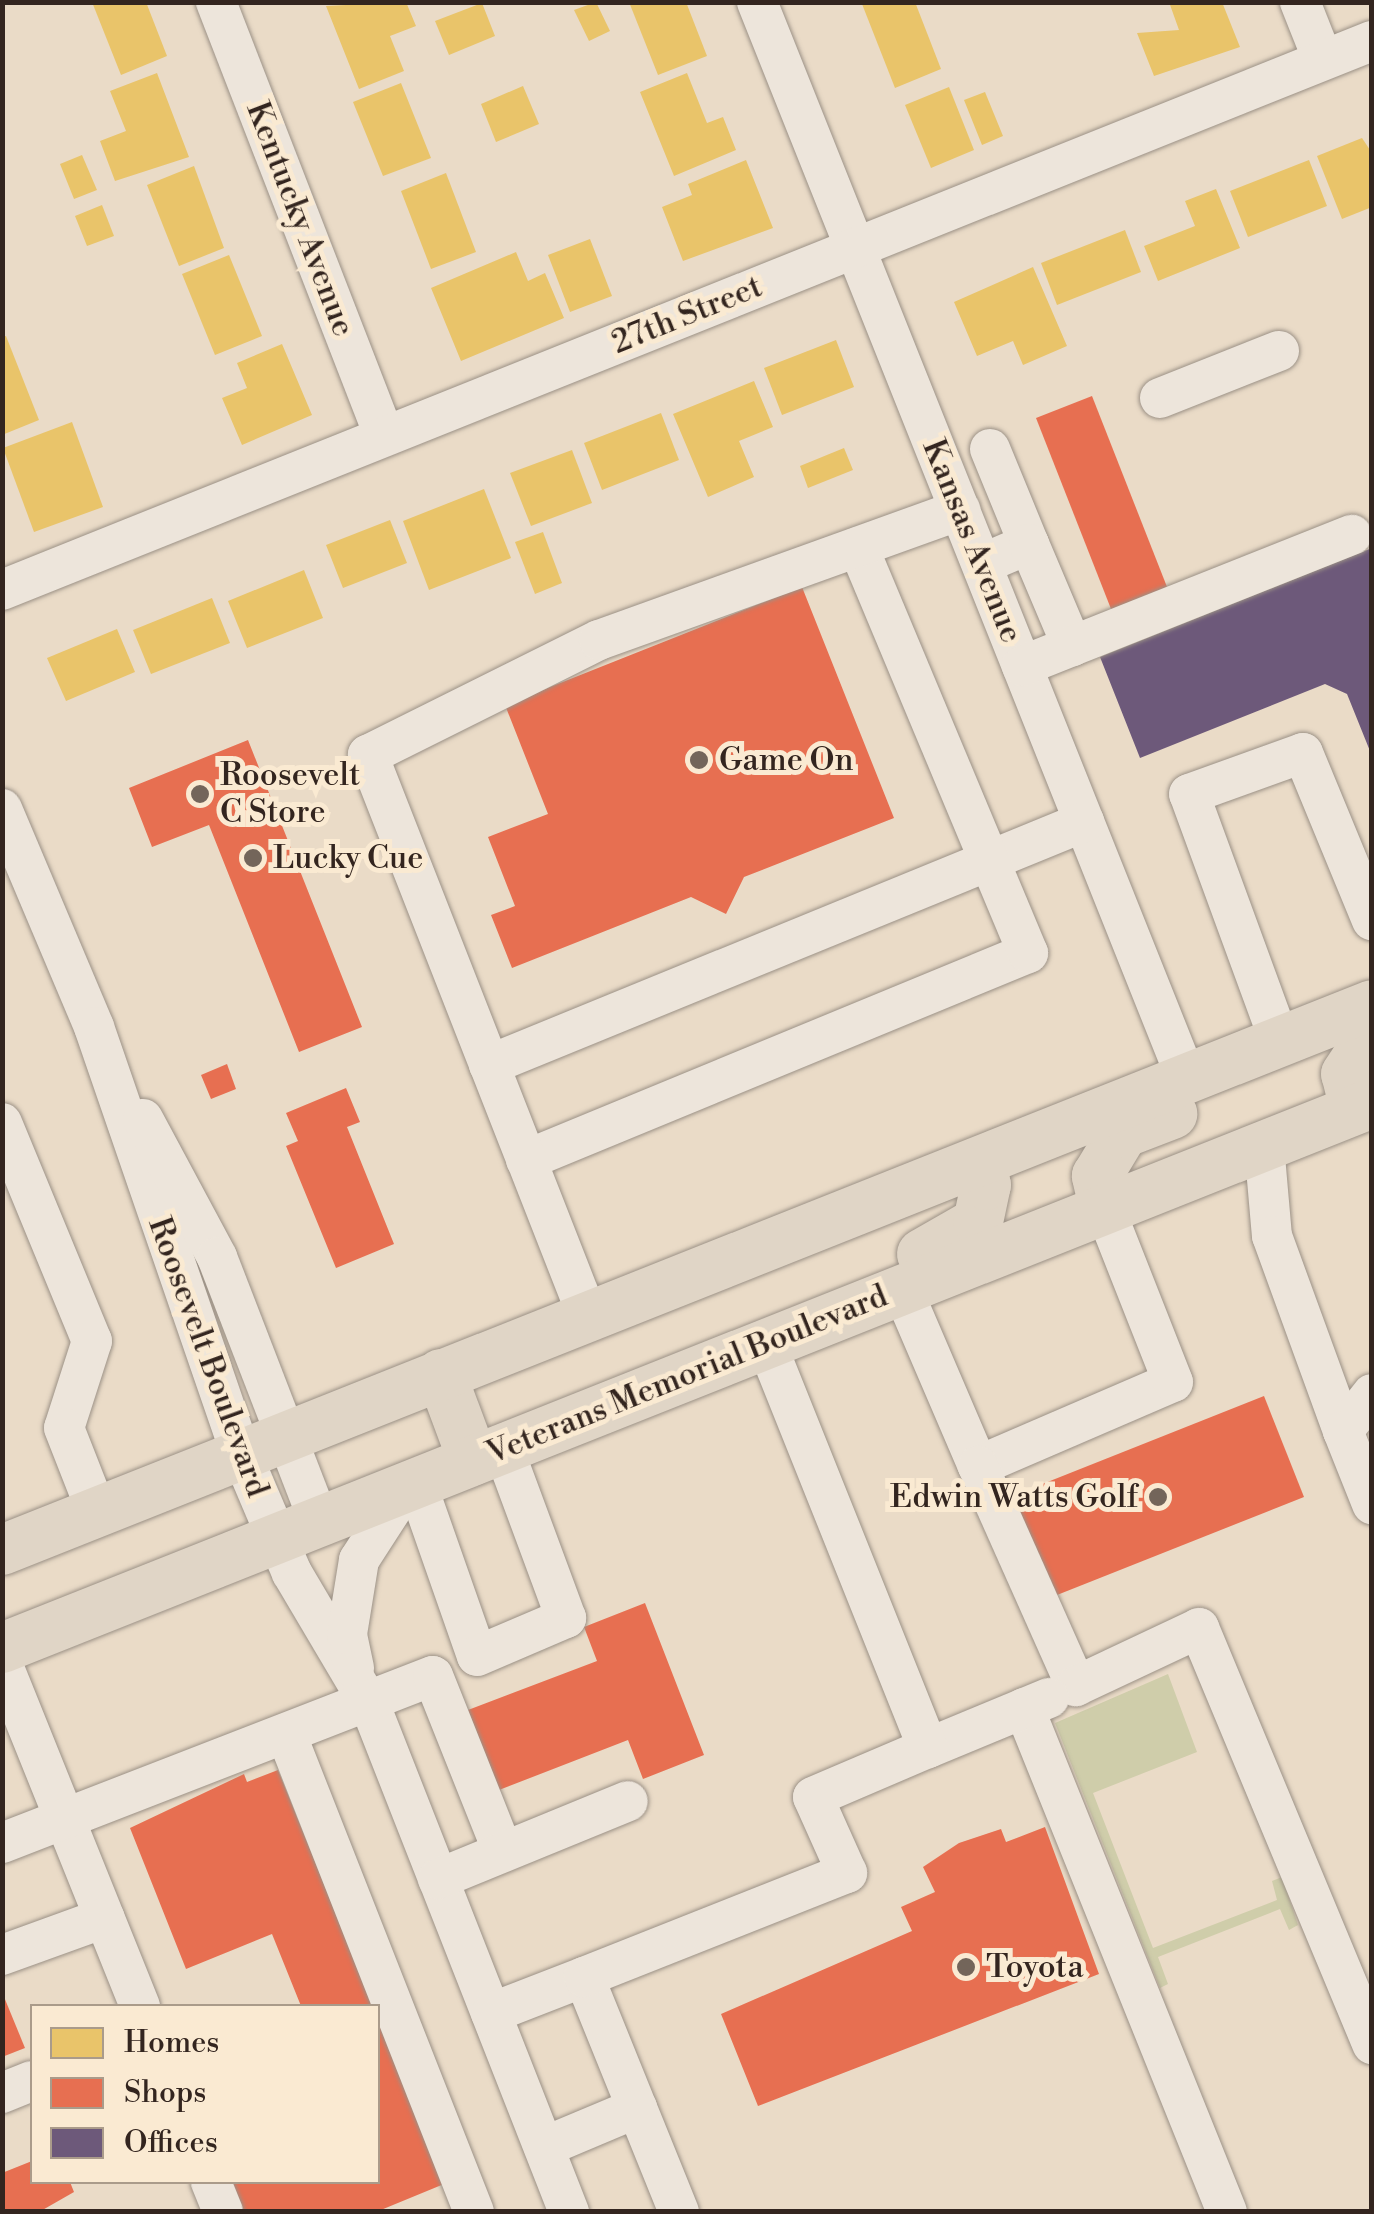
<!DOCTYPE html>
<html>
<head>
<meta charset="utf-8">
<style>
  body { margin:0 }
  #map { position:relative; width:1374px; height:2214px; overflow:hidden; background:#eadbc7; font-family:"Libre Bodoni",serif }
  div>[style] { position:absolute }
  .green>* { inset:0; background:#cfcdaa }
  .homes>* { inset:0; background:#e9c46a }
  .shops>* { inset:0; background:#e76f51 }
  .offices>* { inset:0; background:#6d597a }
  .roads { filter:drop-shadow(0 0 2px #9b9186) drop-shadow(0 0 2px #9b9186) }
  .minor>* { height:40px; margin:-20px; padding:0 20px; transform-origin:20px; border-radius:20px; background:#ede5db }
  .major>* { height:50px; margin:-25px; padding:0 25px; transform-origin:25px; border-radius:25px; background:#e0d5c6 }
  .dots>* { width:28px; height:28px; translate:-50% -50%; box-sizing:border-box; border:5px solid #faead2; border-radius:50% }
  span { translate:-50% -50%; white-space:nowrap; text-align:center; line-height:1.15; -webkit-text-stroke:10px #faead2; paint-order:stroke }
  .street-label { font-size:32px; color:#33251f }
  .poi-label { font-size:32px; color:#33251f }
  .left { translate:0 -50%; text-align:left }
  .right { translate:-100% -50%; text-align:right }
  .frame { position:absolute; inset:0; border:5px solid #33251f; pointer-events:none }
  .legend { position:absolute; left:30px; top:2004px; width:350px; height:180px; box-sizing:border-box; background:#faead2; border:2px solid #aa9b8a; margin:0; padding:12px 18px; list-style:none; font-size:30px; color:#33251f }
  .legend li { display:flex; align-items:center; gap:20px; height:50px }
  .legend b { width:50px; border:2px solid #aa9b8a }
</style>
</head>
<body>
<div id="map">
  <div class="green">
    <i style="clip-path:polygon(1168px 1674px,1197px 1752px,1093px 1793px,1153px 1948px,1277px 1900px,1272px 1881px,1282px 1877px,1298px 1925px,1289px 1930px,1280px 1909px,1158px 1957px,1168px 1984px,1160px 1988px,1055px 1723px)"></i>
  </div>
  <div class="homes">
    <i style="clip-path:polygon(92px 2px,146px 2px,167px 56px,121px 75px)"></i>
    <i style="clip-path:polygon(406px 2px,416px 26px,390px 36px,404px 71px,359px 89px,326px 6px)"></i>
    <i style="clip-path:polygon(596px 2px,610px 31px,589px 41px,574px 10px)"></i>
    <i style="clip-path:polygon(629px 2px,686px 2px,707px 56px,658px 75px)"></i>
    <i style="clip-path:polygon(915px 2px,941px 69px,895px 88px,862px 4px)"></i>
    <i style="clip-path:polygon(1169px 2px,1222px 2px,1240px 47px,1154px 76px,1137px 33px,1179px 30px)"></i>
    <i style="clip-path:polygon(482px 3px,495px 36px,449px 55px,435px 21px)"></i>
    <i style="clip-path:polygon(157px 73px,189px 157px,115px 181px,100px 141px,126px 131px,110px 91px)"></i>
    <i style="clip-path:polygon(687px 73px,707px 123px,723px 117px,736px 150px,674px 176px,640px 92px)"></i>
    <i style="clip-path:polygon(401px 83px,431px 158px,383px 176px,353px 102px)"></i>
    <i style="clip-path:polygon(523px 86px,539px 124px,496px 142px,481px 104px)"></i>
    <i style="clip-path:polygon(949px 87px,974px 150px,931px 168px,905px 105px)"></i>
    <i style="clip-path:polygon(985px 92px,1003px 136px,982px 145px,964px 100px)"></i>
    <i style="clip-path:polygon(1362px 138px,1372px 153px,1372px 207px,1342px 219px,1317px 156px)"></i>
    <i style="clip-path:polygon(82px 155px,97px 190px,74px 199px,60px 164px)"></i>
    <i style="clip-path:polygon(746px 160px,773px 228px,683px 261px,662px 207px,692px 195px,688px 184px)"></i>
    <i style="clip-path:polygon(1309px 160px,1327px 206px,1248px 237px,1230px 191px)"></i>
    <i style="clip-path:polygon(194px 166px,224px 248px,179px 266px,147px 185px)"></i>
    <i style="clip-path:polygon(446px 173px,476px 252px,431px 269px,401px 191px)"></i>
    <i style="clip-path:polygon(1216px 189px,1240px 248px,1158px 281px,1144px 246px,1195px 226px,1185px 201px)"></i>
    <i style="clip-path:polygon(102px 205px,114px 236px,87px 246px,75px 216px)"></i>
    <i style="clip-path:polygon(1125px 230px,1141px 272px,1057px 305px,1041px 263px)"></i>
    <i style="clip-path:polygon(590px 239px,612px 296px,570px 312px,548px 255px)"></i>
    <i style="clip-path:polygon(516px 252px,528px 281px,545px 273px,564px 318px,461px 361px,431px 288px)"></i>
    <i style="clip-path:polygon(229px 255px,262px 336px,215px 355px,182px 274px)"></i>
    <i style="clip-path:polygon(1033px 267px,1067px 346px,1023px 365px,1013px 341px,977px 356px,954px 302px)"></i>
    <i style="clip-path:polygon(6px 336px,39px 420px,2px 435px,2px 337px)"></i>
    <i style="clip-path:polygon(836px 340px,854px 387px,782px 415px,764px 368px)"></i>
    <i style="clip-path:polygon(282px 344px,312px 415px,242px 445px,222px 398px,247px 388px,237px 363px)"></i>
    <i style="clip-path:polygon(754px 381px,773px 427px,739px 441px,754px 477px,708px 497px,673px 414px)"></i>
    <i style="clip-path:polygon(661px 413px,679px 460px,602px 490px,584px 443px)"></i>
    <i style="clip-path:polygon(72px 422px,103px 507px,34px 532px,3px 448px)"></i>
    <i style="clip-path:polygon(844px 448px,853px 470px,808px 488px,800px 466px)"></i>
    <i style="clip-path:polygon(572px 450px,592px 503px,531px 526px,510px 473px)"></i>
    <i style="clip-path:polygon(484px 489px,511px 558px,429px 590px,403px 521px)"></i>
    <i style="clip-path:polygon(390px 520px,407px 563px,343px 588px,326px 545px)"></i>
    <i style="clip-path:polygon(543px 532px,562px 583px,535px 594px,515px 542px)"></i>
    <i style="clip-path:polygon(304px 570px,323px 618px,247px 648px,228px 601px)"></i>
    <i style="clip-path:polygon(212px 598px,230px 643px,151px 674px,133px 630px)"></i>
    <i style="clip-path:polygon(117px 629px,135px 672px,66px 701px,47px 658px)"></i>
  </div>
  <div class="shops">
    <i style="clip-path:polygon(1092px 396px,1169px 592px,1113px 614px,1036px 418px)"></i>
    <i style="clip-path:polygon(802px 587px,894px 818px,744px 877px,726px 914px,691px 897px,512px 968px,491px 915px,515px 906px,488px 837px,548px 814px,505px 705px)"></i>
    <i style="clip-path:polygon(248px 740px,362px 1027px,299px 1052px,209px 825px,152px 847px,129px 788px)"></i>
    <i style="clip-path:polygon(227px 1064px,236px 1089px,211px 1099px,201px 1075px)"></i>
    <i style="clip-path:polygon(346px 1088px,360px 1122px,347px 1127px,394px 1244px,336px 1268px,286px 1146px,298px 1141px,286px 1113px)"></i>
    <i style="clip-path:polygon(1264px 1396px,1304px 1497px,1052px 1597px,1012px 1496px)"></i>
    <i style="clip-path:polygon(645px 1603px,704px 1755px,643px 1779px,628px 1740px,499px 1790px,468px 1710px,597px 1661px,584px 1627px)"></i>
    <i style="clip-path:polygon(278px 1770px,373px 2006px,301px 2006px,272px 1934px,186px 1969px,130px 1828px,244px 1774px,247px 1782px)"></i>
    <i style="clip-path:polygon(1045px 1827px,1099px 1974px,758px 2106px,721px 2014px,912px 1931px,901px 1907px,935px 1892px,923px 1867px,959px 1843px,1001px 1829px,1006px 1842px)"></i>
    <i style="clip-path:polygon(2px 1992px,25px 2048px,2px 2057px)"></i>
    <i style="clip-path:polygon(378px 2019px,444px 2184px,376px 2212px,242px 2212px,230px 2182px,378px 2182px)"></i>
    <i style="clip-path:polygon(32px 2161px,32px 2182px,70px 2182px,74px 2192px,39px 2212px,2px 2212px,2px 2173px)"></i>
  </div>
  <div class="offices">
    <i style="clip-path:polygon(1372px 548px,1372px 756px,1347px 694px,1325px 684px,1140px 758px,1100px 657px)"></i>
  </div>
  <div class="roads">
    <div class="minor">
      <i style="left:216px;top:2px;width:465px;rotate:68.8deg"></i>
      <i style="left:757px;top:2px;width:1161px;rotate:68.25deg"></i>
      <i style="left:1300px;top:2px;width:62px;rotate:68.4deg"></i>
      <i style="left:1160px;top:398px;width:128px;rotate:-21.6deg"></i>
      <i style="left:990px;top:449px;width:103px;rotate:67.7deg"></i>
      <i style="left:982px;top:564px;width:51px;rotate:-23.1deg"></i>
      <i style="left:1029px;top:544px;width:111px;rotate:67.1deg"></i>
      <i style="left:2px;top:590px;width:1476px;rotate:-21.84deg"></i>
      <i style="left:1022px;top:666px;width:355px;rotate:-21.7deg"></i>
      <i style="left:2px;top:809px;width:237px;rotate:67.1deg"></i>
      <i style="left:94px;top:1027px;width:451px;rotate:71deg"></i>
      <i style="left:241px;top:1453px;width:130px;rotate:67deg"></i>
      <i style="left:292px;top:1573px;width:153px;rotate:59.4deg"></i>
      <i style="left:370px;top:1705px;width:545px;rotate:68.57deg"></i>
      <i style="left:1280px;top:1042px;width:264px;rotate:-110.1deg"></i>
      <i style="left:1189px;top:794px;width:121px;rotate:-19.8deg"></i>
      <i style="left:1303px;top:753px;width:181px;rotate:67.6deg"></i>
      <i style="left:489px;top:1065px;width:643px;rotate:-22.22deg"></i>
      <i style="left:143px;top:1119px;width:157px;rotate:61.8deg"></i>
      <i style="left:217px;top:1257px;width:284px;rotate:68.9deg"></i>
      <i style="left:2px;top:1123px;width:236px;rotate:67.6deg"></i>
      <i style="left:92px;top:1341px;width:91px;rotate:107.8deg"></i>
      <i style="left:64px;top:1428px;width:90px;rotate:68.6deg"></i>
      <i style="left:1264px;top:1145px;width:91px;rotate:85deg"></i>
      <i style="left:1272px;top:1236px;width:208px;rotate:70deg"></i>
      <i style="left:1343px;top:1431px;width:47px;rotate:-51.9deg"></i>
      <i style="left:526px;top:1160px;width:543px;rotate:-22.41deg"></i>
      <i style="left:1028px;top:953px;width:440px;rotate:-112.7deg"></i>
      <i style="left:902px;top:1289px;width:193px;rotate:66.8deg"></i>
      <i style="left:978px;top:1466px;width:212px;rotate:-23.3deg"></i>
      <i style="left:1173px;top:1382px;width:188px;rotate:-111.5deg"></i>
      <i style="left:588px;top:1317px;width:604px;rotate:-111.38deg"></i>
      <i style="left:368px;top:755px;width:258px;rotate:-26.5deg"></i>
      <i style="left:599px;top:640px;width:384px;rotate:-19.8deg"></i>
      <i style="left:1343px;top:1431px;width:79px;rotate:68.3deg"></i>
      <i style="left:978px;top:1466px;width:241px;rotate:66deg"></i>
      <i style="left:1076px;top:1686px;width:136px;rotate:-25.2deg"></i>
      <i style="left:1199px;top:1628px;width:451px;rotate:67.4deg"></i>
      <i style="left:416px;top:1482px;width:184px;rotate:70.7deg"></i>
      <i style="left:477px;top:1656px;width:97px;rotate:-23.1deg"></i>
      <i style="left:566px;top:1618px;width:181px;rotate:-110.3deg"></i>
      <i style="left:2px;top:1663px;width:370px;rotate:68.1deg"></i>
      <i style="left:354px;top:1668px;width:35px;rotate:-102deg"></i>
      <i style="left:347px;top:1634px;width:75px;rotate:-80.8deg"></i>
      <i style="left:359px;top:1560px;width:87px;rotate:-57.2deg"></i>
      <i style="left:1024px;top:1708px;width:543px;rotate:68.06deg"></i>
      <i style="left:287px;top:1736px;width:511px;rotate:68.55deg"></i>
      <i style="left:928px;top:1748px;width:131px;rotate:-22.5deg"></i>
      <i style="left:2px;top:1843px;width:462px;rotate:-21.2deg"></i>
      <i style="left:433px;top:1676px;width:189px;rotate:68.3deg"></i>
      <i style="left:438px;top:1879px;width:205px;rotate:-22.3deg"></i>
      <i style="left:2px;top:1955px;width:109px;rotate:-19.9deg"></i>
      <i style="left:491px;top:2013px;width:100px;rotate:-21.2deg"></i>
      <i style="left:2px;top:2093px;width:32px;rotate:-22deg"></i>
      <i style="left:544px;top:2147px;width:101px;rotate:-22.8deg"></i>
      <i style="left:211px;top:2182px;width:32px;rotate:68deg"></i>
      <i style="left:679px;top:2212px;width:253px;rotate:-112deg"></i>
      <i style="left:584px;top:1977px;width:283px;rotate:-21.6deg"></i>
      <i style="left:847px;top:1873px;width:83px;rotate:-114.1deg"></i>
      <i style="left:813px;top:1797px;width:125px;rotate:-23.1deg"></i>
      <i style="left:928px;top:1748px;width:436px;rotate:-111.8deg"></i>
    </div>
    <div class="major">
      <i style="left:1355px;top:1109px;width:36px;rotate:-104deg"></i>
      <i style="left:1346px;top:1074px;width:47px;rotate:-56.3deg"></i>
      <i style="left:1104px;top:1207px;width:32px;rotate:-103deg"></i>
      <i style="left:1097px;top:1176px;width:50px;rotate:-58.8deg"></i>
      <i style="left:1123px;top:1133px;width:53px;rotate:-21.2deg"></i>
      <i style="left:922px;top:1254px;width:64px;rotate:-29.7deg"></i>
      <i style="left:978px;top:1222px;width:38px;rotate:-78deg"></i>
      <i style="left:986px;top:1185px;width:24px;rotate:-112deg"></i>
      <i style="left:441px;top:1374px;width:92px;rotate:69.6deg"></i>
      <i style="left:2px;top:1550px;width:1474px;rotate:-21.69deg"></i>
      <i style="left:2px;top:1648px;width:1474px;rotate:-21.69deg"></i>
    </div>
  </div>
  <div class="dots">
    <i style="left:699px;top:760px;background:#73655a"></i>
    <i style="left:200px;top:794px;background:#73655a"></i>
    <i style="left:253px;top:858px;background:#73655a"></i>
    <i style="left:1158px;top:1497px;background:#73655a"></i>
    <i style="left:966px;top:1967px;background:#73655a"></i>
  </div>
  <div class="street-label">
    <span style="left:300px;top:219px;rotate:69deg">Kentucky Avenue</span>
    <span style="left:687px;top:315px;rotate:-22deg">27th Street</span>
    <span style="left:972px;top:541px;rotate:68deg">Kansas Avenue</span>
    <span style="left:208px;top:1357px;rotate:70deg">Roosevelt Boulevard</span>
    <span style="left:687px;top:1375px;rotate:-22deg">Veterans Memorial Boulevard</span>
  </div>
  <div class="poi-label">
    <span class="left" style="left:719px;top:760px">Game On</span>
    <span class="left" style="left:220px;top:794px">Roosevelt<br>C Store</span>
    <span class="left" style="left:273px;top:858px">Lucky Cue</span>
    <span class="right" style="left:1138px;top:1497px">Edwin Watts Golf</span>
    <span class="left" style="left:986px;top:1967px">Toyota</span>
  </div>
  <div class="frame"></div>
  <ul class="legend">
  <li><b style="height:28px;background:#e9c46a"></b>Homes</li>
  <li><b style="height:28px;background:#e76f51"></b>Shops</li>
  <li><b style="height:28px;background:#6d597a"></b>Offices</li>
  </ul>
</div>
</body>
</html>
